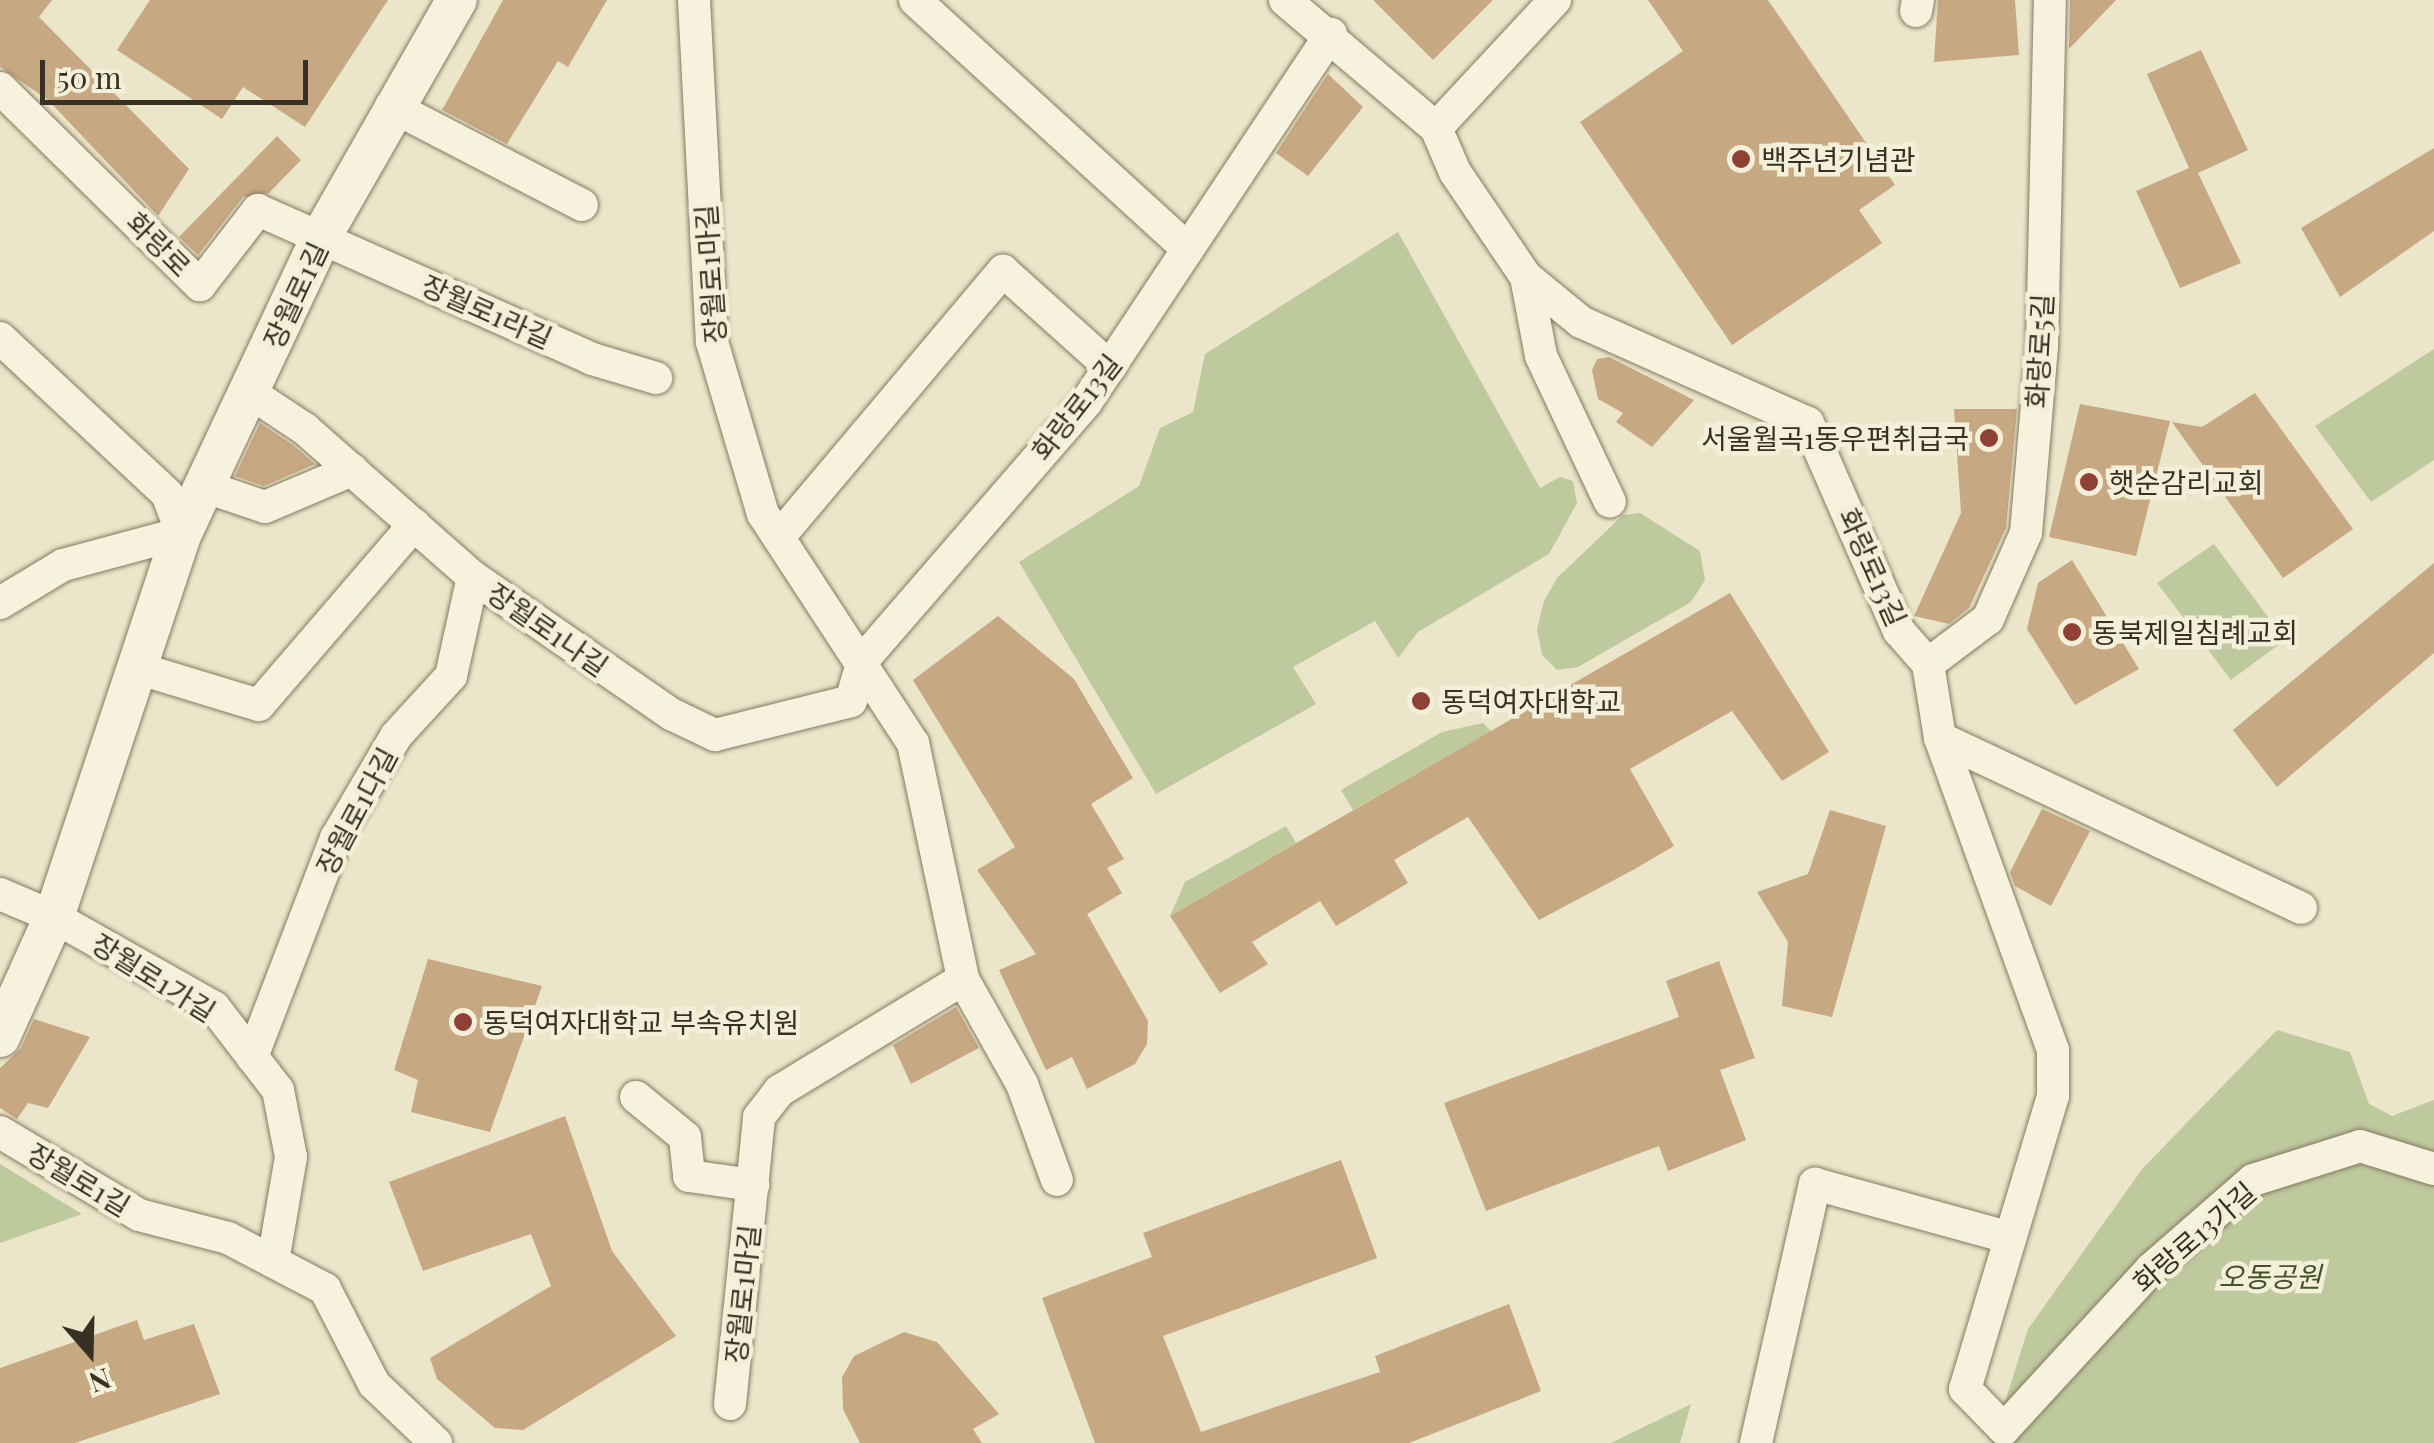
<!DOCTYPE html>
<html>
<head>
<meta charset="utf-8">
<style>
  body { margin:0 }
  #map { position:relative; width:2434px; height:1443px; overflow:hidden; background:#ebe6ca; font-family:"Playfair Display","Noto Sans KR",serif }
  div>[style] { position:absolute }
  .green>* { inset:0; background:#bec99e }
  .building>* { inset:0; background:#c6a883 }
  .roads { filter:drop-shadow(0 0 2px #867960) drop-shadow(0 0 2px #867960) }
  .minor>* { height:32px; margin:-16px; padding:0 16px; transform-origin:16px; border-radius:16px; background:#f6f2dd }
  .tertiary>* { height:40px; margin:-20px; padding:0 20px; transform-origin:20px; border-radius:20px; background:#f6f2dd }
  .dots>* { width:28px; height:28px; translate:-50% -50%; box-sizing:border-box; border:5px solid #f3efd9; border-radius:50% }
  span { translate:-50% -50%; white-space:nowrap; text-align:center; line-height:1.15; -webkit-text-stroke:9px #f3efd9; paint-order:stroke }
  .poi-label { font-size:28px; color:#383022 }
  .left { translate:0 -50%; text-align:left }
  .right { translate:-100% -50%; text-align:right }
  .street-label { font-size:28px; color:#383022 }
  .park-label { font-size:28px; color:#43532a; font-style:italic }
  .north { position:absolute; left:40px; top:1303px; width:100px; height:100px; -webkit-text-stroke:8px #f3efd9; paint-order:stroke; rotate:160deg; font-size:28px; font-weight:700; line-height:40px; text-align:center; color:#383022 }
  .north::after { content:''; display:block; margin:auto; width:35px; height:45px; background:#383022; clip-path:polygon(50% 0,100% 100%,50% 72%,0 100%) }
  .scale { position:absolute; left:40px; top:60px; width:268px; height:45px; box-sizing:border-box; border:5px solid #383022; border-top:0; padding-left:12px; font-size:30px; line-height:35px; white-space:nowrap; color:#383022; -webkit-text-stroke:8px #f3efd9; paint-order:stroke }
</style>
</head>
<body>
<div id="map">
  <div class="green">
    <i style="clip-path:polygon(1398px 232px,1540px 488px,1560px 477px,1573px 481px,1577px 503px,1549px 554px,1418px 632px,1398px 658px,1375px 621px,1293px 667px,1316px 704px,1156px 794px,1019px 562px,1139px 486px,1160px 428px,1193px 412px,1205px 354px)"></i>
    <i style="clip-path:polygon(2434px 349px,2434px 460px,2371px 502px,2315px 426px)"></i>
    <i style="clip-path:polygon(1640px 513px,1700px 551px,1705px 580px,1691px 602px,1578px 667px,1557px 670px,1542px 655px,1537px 629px,1544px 601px,1557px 578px,1623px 515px)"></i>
    <i style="clip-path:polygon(2214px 544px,2285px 640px,2231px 680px,2157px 583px)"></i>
    <i style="clip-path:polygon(1483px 723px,1491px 731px,1353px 810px,1341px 790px,1442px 732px)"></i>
    <i style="clip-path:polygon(1286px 826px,1296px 843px,1170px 916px,1185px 882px)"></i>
    <i style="clip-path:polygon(2277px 1030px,2350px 1052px,2369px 1104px,2392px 1116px,2434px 1100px,2434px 1443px,1992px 1443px,2028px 1329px,2143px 1168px)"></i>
    <i style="clip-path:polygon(0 1164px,82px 1214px,0 1243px)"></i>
    <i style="clip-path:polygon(1691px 1404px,1680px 1443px,1611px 1443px)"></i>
  </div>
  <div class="building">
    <i style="clip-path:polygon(0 0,52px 0,39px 17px,189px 169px,158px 216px,48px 100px,0 67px)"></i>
    <i style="clip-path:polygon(150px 0,388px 0,305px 127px,243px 87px,222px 119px,117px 50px)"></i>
    <i style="clip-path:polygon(503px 0,607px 0,568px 67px,558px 61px,507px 144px,442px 110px)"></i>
    <i style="clip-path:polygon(1373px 0,1493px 0,1433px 60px)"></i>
    <i style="clip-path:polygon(1648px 0,1768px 0,1895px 185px,1859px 210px,1882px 243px,1732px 345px,1580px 122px,1683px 51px)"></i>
    <i style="clip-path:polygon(1938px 0,2015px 0,2019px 55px,1934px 62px)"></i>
    <i style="clip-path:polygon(2070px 0,2116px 0,2069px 49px)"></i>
    <i style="clip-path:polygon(2201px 50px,2248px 150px,2198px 173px,2241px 263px,2180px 288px,2136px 191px,2189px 168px,2147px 74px)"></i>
    <i style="clip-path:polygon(1328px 74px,1363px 107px,1308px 176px,1276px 153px)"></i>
    <i style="clip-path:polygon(277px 136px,301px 160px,269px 193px,243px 197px,198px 255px,179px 237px)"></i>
    <i style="clip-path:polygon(2434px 148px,2434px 231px,2340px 297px,2301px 228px)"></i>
    <i style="clip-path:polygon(1609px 357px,1694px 400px,1652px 447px,1616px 422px,1623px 413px,1598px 399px,1592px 370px,1597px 359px)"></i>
    <i style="clip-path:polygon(2255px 393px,2353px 529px,2283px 578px,2172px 422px,2202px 427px)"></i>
    <i style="clip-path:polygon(2080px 404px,2170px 421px,2136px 556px,2049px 537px)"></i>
    <i style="clip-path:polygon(1954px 409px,2017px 409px,2006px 528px,1969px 608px,1949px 624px,1914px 616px,1961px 513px)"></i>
    <i style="clip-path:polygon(260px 423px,293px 445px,315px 464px,264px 486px,235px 476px)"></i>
    <i style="clip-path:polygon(2072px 560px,2139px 669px,2075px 705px,2027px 629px,2038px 583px)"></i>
    <i style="clip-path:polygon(2434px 563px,2434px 653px,2277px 787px,2233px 730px)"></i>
    <i style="clip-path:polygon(1730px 593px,1829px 752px,1782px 781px,1732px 711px,1630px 769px,1674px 846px,1633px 870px,1539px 920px,1468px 817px,1394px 860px,1408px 883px,1336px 926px,1320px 901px,1252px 942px,1268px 964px,1220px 993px,1170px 916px)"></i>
    <i style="clip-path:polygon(998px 616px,1074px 679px,1133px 778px,1091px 804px,1124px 859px,1107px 868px,1122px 893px,1087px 914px,1148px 1021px,1147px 1044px,1135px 1064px,1087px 1089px,1072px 1057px,1046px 1070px,999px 970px,1036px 954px,977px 870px,1015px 847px,913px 680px)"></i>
    <i style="clip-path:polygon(2042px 809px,2090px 831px,2051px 906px,2015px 886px,2010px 872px)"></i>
    <i style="clip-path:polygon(1830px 810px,1886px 826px,1832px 1017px,1782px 1006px,1788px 942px,1757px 892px,1808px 874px)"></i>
    <i style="clip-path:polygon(428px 959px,542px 986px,490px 1132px,411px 1112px,418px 1080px,394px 1070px)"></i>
    <i style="clip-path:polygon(1719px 961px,1755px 1058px,1720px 1070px,1746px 1140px,1668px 1171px,1659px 1146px,1486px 1211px,1444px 1103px,1679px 1017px,1666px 981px)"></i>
    <i style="clip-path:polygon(956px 1007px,979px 1048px,911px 1084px,893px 1045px)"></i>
    <i style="clip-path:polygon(34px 1019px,90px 1037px,48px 1108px,28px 1103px,17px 1119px,0 1108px,0 1068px,21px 1048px)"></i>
    <i style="clip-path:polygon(565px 1116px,612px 1251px,676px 1336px,523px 1430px,495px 1428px,437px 1379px,430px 1358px,551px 1286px,531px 1234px,423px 1271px,389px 1182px)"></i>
    <i style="clip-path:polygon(1341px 1160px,1377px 1258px,1163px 1336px,1201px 1432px,1380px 1372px,1375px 1356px,1509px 1304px,1541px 1391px,1409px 1443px,1095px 1443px,1042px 1298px,1152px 1257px,1143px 1233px)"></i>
    <i style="clip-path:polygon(137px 1320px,144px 1340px,194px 1324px,220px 1394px,75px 1443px,0 1443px,0 1368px)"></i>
    <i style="clip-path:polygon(904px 1332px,937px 1342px,999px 1414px,973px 1429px,982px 1443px,860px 1443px,843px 1409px,842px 1377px,854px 1356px)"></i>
  </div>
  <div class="roads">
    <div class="minor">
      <i style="left:694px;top:0;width:342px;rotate:87deg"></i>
      <i style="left:712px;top:342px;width:179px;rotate:73.5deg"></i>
      <i style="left:763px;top:514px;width:274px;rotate:56.8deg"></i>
      <i style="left:913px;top:743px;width:241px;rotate:78deg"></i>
      <i style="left:963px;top:979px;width:120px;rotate:60.7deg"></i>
      <i style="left:1022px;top:1084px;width:102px;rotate:70deg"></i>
      <i style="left:915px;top:0;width:369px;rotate:42.4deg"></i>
      <i style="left:1285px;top:0;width:198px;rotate:40.3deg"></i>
      <i style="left:1436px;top:128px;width:48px;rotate:66.6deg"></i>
      <i style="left:1455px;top:172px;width:127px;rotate:55.9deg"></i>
      <i style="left:1526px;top:277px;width:71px;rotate:39.3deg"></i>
      <i style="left:1581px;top:322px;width:248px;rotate:24deg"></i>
      <i style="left:1808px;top:423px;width:227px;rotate:66.4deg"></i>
      <i style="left:1899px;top:631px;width:44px;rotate:48.7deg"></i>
      <i style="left:1928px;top:664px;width:75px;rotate:80.8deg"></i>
      <i style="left:1940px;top:738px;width:332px;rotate:70.1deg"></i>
      <i style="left:2053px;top:1050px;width:46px;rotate:90deg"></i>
      <i style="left:2053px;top:1096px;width:306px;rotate:106.7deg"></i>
      <i style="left:1965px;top:1389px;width:56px;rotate:45.7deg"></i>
      <i style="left:1916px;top:11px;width:11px;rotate:-80deg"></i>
      <i style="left:0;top:88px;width:281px;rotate:44.6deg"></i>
      <i style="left:200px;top:285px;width:95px;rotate:-52.3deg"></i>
      <i style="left:258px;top:210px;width:366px;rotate:24deg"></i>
      <i style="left:592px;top:359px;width:67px;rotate:16.5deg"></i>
      <i style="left:391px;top:106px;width:215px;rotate:27.4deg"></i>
      <i style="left:1436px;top:128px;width:175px;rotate:-47.1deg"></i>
      <i style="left:1526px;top:277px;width:80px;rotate:79.2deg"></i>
      <i style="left:1541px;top:356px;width:161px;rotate:64.7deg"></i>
      <i style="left:0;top:338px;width:229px;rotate:43deg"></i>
      <i style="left:167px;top:494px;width:42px;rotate:69deg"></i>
      <i style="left:182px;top:533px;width:123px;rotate:164.9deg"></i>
      <i style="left:63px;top:565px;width:74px;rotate:148.9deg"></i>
      <i style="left:249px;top:392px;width:67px;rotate:33.5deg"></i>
      <i style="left:305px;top:429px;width:224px;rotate:41.4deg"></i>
      <i style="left:473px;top:577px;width:241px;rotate:34.7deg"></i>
      <i style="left:671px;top:714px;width:49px;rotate:25.5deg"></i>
      <i style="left:715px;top:735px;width:140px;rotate:-14deg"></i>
      <i style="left:851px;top:701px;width:43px;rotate:-73.7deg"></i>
      <i style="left:863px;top:660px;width:342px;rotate:-49.1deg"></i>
      <i style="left:1087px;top:401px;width:441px;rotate:-56.4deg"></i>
      <i style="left:203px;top:486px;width:65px;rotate:18.7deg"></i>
      <i style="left:265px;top:507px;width:95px;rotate:-23deg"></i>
      <i style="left:779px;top:537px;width:348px;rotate:-49.9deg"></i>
      <i style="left:1003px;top:271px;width:144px;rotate:41.9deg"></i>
      <i style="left:1928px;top:664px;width:75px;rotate:-36.9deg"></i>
      <i style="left:1988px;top:619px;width:94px;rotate:-66.2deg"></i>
      <i style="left:2026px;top:533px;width:187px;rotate:-85.1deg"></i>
      <i style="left:2042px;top:347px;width:347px;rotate:-88.7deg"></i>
      <i style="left:137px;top:668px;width:127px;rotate:16.9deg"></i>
      <i style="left:259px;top:705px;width:238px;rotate:-49.3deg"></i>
      <i style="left:1940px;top:738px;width:399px;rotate:25.2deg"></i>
      <i style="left:0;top:894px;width:59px;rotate:23.1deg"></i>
      <i style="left:54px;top:917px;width:184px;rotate:29.4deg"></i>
      <i style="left:214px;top:1007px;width:105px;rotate:52.4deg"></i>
      <i style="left:278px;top:1090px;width:68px;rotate:79deg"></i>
      <i style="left:291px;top:1157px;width:106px;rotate:99.8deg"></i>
      <i style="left:252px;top:1057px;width:235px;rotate:-69deg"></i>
      <i style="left:336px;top:838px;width:118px;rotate:-59.5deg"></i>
      <i style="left:396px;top:736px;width:81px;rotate:-47.5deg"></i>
      <i style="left:451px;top:676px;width:101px;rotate:-77.5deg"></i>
      <i style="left:636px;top:1097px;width:63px;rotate:39.2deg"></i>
      <i style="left:685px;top:1137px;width:39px;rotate:84deg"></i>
      <i style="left:689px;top:1176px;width:65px;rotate:8deg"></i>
      <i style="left:0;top:1132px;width:162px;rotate:30.8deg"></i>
      <i style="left:139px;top:1215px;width:92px;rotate:14.5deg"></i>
      <i style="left:228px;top:1238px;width:110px;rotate:27.7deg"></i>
      <i style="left:325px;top:1289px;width:107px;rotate:62.7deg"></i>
      <i style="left:374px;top:1384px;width:86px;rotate:43.6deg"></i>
      <i style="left:730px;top:1404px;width:288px;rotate:-84.2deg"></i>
      <i style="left:759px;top:1117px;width:33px;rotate:-52deg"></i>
      <i style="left:779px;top:1091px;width:215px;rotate:-31.3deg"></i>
      <i style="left:2004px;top:1429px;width:217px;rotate:-47.4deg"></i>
      <i style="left:2151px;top:1269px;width:135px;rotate:-41.1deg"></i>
      <i style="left:2253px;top:1180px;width:112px;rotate:-17.6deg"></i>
      <i style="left:2360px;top:1146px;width:77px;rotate:17.3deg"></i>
      <i style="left:1756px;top:1443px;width:266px;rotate:-77.2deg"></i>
      <i style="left:1815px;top:1184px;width:200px;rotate:15.4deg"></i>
    </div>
    <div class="tertiary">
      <i style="left:0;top:1037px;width:132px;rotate:-65.8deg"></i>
      <i style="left:54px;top:917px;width:405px;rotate:-71.6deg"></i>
      <i style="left:182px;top:533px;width:327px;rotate:-64.8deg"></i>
      <i style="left:321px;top:237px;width:273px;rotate:-60.2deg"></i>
    </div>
  </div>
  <div class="dots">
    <i style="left:1741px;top:159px;background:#904135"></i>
    <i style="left:1989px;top:438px;background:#904135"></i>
    <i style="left:2089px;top:482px;background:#904135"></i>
    <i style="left:2072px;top:632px;background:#904135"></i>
    <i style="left:1421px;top:701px;background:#904135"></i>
    <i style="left:463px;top:1022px;background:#904135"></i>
  </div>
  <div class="poi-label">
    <span class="left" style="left:1761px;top:159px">백주년기념관</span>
    <span class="right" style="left:1969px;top:438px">서울월곡1동우편취급국</span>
    <span class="left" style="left:2109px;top:482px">햇순감리교회</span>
    <span class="left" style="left:2092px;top:632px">동북제일침례교회</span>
    <span class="left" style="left:1441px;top:701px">동덕여자대학교</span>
    <span class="left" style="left:483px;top:1022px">동덕여자대학교 부속유치원</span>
  </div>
  <div class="street-label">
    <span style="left:159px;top:244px;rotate:45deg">화랑로</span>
    <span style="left:710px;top:274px;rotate:-94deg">장월로1마길</span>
    <span style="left:295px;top:295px;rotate:-65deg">장월로1길</span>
    <span style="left:487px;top:311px;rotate:24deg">장월로1라길</span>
    <span style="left:2039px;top:351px;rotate:-87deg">화랑로5길</span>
    <span style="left:1076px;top:407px;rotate:-52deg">화랑로13길</span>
    <span style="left:1873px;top:567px;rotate:66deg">화랑로13길</span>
    <span style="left:548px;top:629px;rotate:35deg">장월로1나길</span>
    <span style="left:356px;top:811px;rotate:-62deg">장월로1다길</span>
    <span style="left:154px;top:977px;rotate:32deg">장월로1가길</span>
    <span style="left:79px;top:1179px;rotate:31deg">장월로1길</span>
    <span style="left:2194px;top:1237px;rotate:-41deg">화랑로13가길</span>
    <span style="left:742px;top:1294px;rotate:-84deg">장월로1마길</span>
  </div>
  <div class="park-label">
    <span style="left:2270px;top:1276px">오동공원</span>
  </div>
  <div class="north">N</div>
  <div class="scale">50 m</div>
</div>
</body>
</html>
